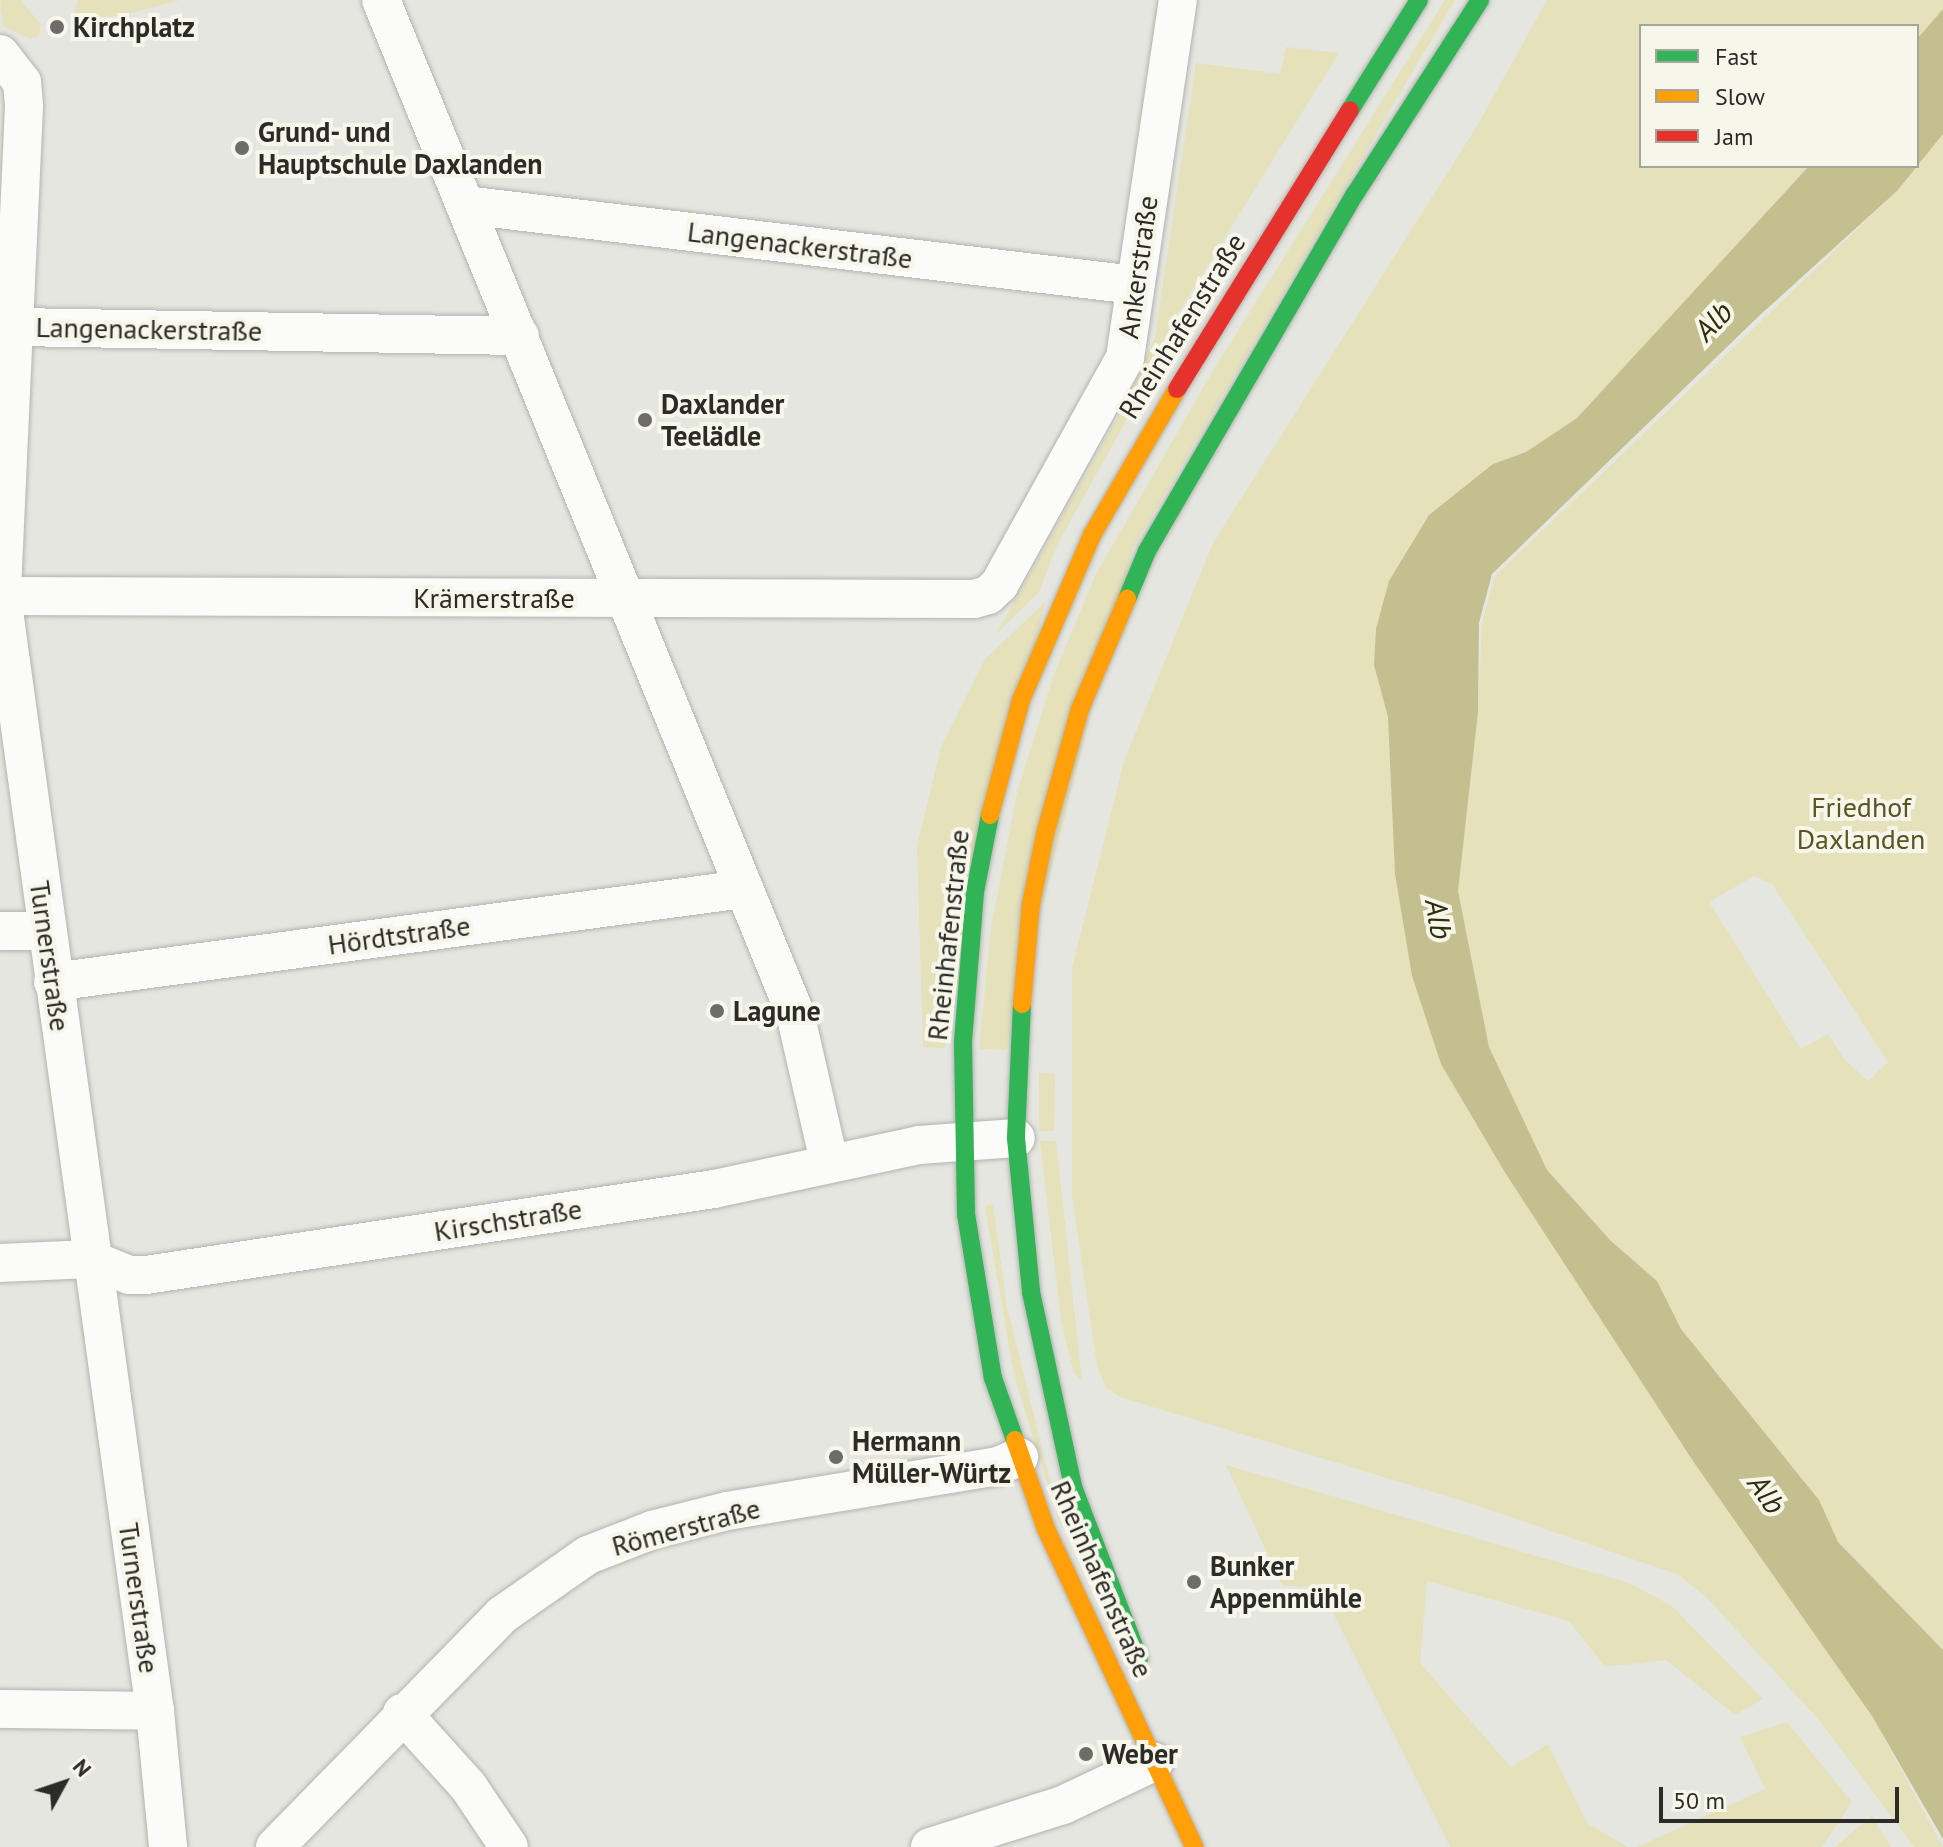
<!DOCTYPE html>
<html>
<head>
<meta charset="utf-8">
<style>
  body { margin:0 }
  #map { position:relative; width:1943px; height:1847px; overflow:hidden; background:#e6e6e1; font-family:"PT Sans",sans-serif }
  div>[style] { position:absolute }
  .green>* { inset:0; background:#e4e1bb }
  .water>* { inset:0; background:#c3bf8e }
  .roads { filter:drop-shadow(0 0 2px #b3b3af) drop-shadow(0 0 2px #b3b3af) }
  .street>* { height:38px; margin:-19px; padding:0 19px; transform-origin:19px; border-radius:19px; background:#fbfbfa }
  .fast>* { height:18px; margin:-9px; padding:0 9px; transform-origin:9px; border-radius:9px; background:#30b455 }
  .slow>* { height:18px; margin:-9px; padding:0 9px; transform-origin:9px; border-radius:9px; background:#ff9f0a }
  .jam>* { height:18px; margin:-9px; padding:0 9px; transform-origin:9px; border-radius:9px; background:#e5322d }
  .dots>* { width:22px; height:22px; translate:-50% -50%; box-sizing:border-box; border:4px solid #f7f6eb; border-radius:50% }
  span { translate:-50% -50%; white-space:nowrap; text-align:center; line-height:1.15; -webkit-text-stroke:8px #f7f6eb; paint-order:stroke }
  .poi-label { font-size:28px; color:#2c2b27; font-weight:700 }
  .left { translate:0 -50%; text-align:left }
  .street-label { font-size:28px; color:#2c2b27 }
  .park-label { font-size:28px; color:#595420 }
  .water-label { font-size:30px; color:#302d0e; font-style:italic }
  .legend { position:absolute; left:1639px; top:24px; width:280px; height:144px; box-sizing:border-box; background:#f7f6eb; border:2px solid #a6a59d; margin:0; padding:10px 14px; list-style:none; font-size:24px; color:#2c2b27 }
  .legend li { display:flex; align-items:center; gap:16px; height:40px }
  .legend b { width:40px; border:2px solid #a6a59d }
  .north { position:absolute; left:24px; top:1743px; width:80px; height:80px; -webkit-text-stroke:6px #f7f6eb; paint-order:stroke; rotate:50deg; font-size:22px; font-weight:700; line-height:32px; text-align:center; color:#2c2b27 }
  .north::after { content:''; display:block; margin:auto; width:28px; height:36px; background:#2c2b27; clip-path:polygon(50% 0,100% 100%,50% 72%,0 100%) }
  .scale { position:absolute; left:1659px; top:1787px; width:240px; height:36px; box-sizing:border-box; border:4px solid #2c2b27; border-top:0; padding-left:10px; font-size:24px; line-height:28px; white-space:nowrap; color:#2c2b27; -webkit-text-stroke:6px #f7f6eb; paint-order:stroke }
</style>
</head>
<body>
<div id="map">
  <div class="green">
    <i style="clip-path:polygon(0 0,20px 0,41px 24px,39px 36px,30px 39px,3px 26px)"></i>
    <i style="clip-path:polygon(78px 0,180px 0,120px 16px,74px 17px)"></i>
    <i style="clip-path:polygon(1445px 0,1455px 0,1132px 550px,1006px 1050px,979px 1049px,991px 928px,1017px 793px,1053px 677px,1095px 576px,1211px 374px)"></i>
    <i style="clip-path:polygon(1547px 0,1943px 0,1943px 9px,1917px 39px,1917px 26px,1641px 26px,1641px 166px,1809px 166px,1577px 418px,1526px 452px,1493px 464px,1374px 665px,1388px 717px,1395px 874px,1412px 976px,1441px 1064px,1504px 1171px,1695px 1464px,1872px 1716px,1943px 1847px,1914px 1847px,1818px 1719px,1707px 1598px,1679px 1575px,1469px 1503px,1120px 1397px,1106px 1388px,1097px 1366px,1072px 1196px,1072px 968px,1124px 761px,1213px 543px,1477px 126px)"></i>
    <i style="clip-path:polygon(1286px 47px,1339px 53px,1172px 323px,1137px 401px,1057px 545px,1039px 592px,996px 634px,1127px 401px,1155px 337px,1196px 63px,1280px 74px)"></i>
    <i style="clip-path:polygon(evenodd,1943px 134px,1943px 1650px,1838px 1542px,1819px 1500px,1681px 1329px,1657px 1281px,1611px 1241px,1547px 1171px,1489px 1047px,1458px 891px,1478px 712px,1482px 623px,1495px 576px,1897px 191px,1943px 134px,1754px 876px,1772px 884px,1888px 1062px,1868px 1081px,1845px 1060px,1828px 1034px,1801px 1049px,1709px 902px,1754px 876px)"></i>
    <i style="clip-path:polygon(1045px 602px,945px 1048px,923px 1047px,917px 846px,941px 747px,985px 659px)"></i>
    <i style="clip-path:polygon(1039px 1073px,1055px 1074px,1054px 1131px,1039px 1131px)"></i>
    <i style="clip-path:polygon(1040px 1141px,1056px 1141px,1082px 1381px,1074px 1373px,1061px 1321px)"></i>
    <i style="clip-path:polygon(993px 1205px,1007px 1307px,1064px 1537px,1014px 1375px,985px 1206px)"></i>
    <i style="clip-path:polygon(1226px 1465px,1629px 1583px,1672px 1606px,1763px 1699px,1735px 1715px,1666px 1660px,1605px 1667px,1569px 1621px,1427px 1581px,1420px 1663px,1511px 1767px,1548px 1744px,1588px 1824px,1628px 1847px,1450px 1847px,1321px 1589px,1282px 1585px)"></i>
    <i style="clip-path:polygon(1787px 1722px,1852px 1802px,1822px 1847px,1637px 1847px,1765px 1789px,1740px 1737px)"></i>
    <i style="clip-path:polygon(1872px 1816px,1891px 1847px,1836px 1847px,1836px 1846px)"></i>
  </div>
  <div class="water">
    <i style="clip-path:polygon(1943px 9px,1943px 134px,1897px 191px,1760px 315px,1492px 574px,1479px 623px,1478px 712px,1458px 891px,1489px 1047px,1547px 1170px,1611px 1241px,1657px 1281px,1681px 1329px,1819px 1500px,1838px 1542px,1943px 1650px,1943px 1839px,1872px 1716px,1695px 1464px,1504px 1171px,1441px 1064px,1412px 976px,1395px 874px,1388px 717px,1374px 665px,1376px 629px,1389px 581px,1429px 515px,1493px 464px,1526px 452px,1577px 418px,1809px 166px,1917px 166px,1917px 39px)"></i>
  </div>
  <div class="roads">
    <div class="street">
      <i style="left:381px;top:0;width:1094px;rotate:67.77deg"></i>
      <i style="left:795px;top:1013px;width:153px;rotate:77.1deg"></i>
      <i style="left:0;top:54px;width:36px;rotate:52deg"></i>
      <i style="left:22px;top:82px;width:24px;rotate:85deg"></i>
      <i style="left:24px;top:106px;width:490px;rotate:92.6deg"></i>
      <i style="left:2px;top:596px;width:1125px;rotate:82.19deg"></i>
      <i style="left:155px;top:1711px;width:137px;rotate:84.5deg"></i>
      <i style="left:465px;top:205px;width:675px;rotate:6.81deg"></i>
      <i style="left:17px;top:327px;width:503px;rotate:1.03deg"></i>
      <i style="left:0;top:596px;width:974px;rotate:0.18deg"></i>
      <i style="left:974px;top:599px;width:15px;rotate:-16deg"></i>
      <i style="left:988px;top:595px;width:15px;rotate:-42deg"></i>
      <i style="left:999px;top:585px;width:260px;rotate:-61deg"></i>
      <i style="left:1125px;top:358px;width:362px;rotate:-81.6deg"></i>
      <i style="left:0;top:931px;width:46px"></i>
      <i style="left:53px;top:982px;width:697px;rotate:-7.67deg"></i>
      <i style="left:0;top:1263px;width:90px;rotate:-2.5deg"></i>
      <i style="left:90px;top:1259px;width:42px;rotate:22.3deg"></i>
      <i style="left:129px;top:1275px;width:17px"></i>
      <i style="left:146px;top:1275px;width:574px;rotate:-8.61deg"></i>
      <i style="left:714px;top:1189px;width:210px;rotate:-12.1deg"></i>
      <i style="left:919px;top:1145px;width:97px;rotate:-4.1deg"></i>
      <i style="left:0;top:1709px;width:155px;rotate:0.7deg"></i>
      <i style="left:402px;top:1713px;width:98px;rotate:47.9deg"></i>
      <i style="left:468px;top:1786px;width:73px;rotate:56.1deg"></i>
      <i style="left:275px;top:1847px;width:325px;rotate:-45.6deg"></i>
      <i style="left:502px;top:1615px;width:105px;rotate:-34.9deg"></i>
      <i style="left:588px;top:1555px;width:69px;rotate:-21.3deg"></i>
      <i style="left:652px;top:1530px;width:77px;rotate:-14.2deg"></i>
      <i style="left:727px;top:1511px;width:275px;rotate:-9.4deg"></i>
      <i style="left:998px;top:1466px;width:23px;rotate:-23deg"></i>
      <i style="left:930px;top:1847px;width:139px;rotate:-17.5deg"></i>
      <i style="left:1063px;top:1805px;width:101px;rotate:-25.3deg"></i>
    </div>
    <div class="fast">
      <i style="left:1350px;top:110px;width:130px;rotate:-57.9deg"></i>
      <i style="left:1127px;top:599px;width:52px;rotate:-67.4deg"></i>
      <i style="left:1147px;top:551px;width:413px;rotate:-59.8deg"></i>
      <i style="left:1355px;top:194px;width:231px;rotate:-57.2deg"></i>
      <i style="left:990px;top:815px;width:78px;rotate:101deg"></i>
      <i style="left:975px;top:892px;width:150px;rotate:94.6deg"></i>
      <i style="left:963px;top:1042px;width:172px;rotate:89deg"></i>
      <i style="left:966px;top:1214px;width:166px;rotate:80.7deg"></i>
      <i style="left:993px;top:1378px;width:66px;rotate:70.5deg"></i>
      <i style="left:1022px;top:1004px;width:134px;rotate:92.6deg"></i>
      <i style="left:1016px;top:1138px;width:155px;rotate:84.4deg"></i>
      <i style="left:1031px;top:1292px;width:199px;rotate:77.8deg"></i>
      <i style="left:1073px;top:1487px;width:184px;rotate:69deg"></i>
    </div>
    <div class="slow">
      <i style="left:990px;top:815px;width:119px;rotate:-74.9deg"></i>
      <i style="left:1021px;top:700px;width:180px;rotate:-66.7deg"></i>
      <i style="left:1092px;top:535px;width:169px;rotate:-59.8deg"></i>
      <i style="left:1022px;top:1004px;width:100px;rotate:-84.9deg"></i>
      <i style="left:1031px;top:904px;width:71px;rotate:-78.7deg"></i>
      <i style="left:1045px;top:834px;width:130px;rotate:-74.4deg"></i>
      <i style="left:1080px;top:709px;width:120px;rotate:-66.9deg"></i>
      <i style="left:1015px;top:1440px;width:94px;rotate:70.8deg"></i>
      <i style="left:1046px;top:1529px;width:351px;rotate:65deg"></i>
    </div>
    <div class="jam">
      <i style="left:1177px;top:389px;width:328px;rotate:-58.2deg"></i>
    </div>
  </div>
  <div class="dots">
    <i style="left:57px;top:27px;background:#6d6c68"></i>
    <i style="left:242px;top:148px;background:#6d6c68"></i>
    <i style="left:645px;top:420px;background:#6d6c68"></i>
    <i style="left:717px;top:1011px;background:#6d6c68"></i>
    <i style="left:836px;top:1457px;background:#6d6c68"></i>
    <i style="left:1194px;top:1582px;background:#6d6c68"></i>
    <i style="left:1086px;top:1754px;background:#6d6c68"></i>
  </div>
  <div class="poi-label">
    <span class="left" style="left:73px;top:27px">Kirchplatz</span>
    <span class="left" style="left:258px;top:148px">Grund- und<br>Hauptschule Daxlanden</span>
    <span class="left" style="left:661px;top:420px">Daxlander<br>Teelädle</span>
    <span class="left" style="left:733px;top:1011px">Lagune</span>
    <span class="left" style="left:852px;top:1457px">Hermann<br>Müller-Würtz</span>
    <span class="left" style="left:1210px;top:1582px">Bunker<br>Appenmühle</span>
    <span class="left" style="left:1102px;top:1754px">Weber</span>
  </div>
  <div class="street-label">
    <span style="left:800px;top:245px;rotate:7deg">Langenackerstraße</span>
    <span style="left:1138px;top:267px;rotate:-82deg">Ankerstraße</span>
    <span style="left:1182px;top:326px;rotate:-58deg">Rheinhafenstraße</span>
    <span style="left:149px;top:329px;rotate:1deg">Langenackerstraße</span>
    <span style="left:494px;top:598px">Krämerstraße</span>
    <span style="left:399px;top:935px;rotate:-8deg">Hördtstraße</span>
    <span style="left:948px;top:935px;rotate:-84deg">Rheinhafenstraße</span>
    <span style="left:50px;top:956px;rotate:82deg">Turnerstraße</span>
    <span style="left:508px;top:1220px;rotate:-9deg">Kirschstraße</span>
    <span style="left:686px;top:1527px;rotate:-15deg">Römerstraße</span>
    <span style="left:1102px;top:1579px;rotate:66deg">Rheinhafenstraße</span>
    <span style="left:139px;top:1598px;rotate:82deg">Turnerstraße</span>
  </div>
  <div class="park-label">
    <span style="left:1861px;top:823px">Friedhof<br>Daxlanden</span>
  </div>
  <div class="water-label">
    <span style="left:1713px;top:321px;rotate:-47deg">Alb</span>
    <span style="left:1439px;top:919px;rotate:80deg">Alb</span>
    <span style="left:1767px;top:1494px;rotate:55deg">Alb</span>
  </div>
  <ul class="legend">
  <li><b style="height:10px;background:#30b455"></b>Fast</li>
  <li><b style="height:10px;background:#ff9f0a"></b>Slow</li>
  <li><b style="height:10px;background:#e5322d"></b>Jam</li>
  </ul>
  <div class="north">N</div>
  <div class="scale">50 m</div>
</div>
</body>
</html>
